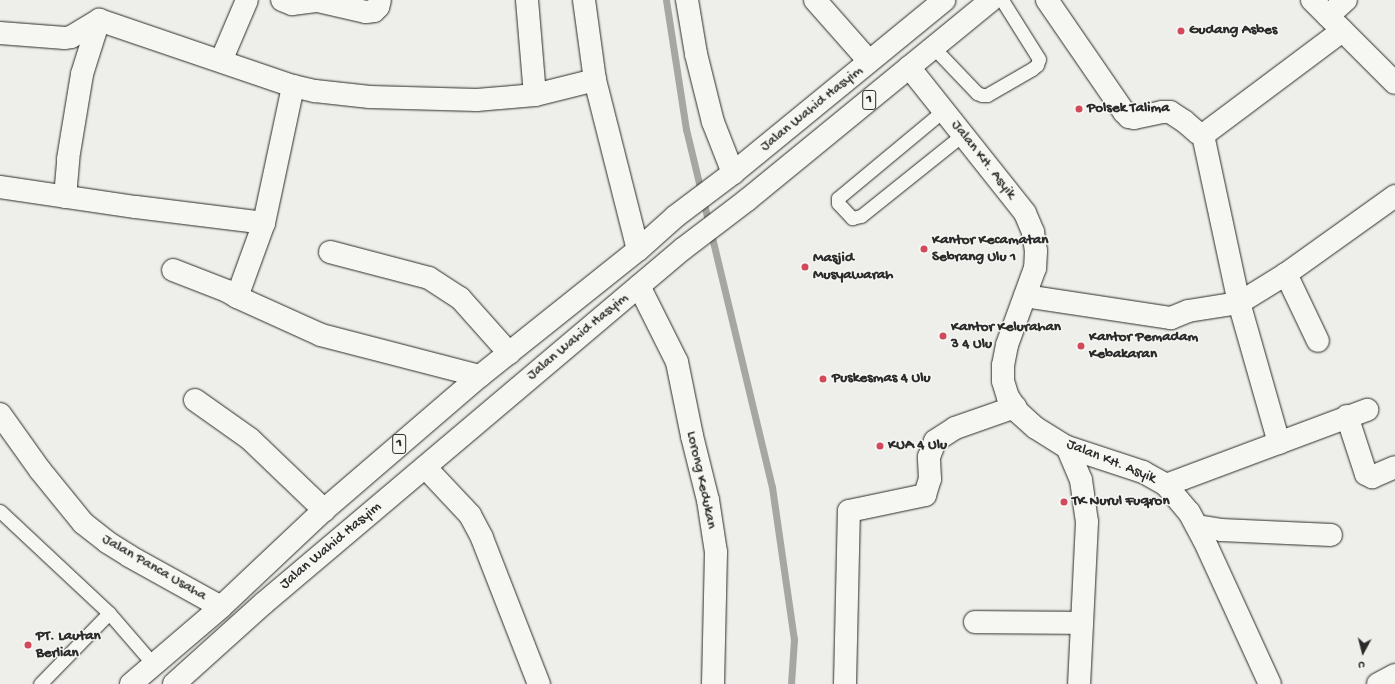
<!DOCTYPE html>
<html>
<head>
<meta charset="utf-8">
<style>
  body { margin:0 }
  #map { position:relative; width:1395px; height:684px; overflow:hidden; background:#eeeeea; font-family:"Gochi Hand",sans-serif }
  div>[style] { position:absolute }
  .stream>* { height:7px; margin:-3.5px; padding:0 3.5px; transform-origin:3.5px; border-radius:3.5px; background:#a6a6a3 }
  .roads { filter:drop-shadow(0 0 1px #2b2b2b) drop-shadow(0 0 1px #2b2b2b) }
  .lane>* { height:13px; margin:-6.5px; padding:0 6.5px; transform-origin:6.5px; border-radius:6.5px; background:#f6f6f2 }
  .street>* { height:22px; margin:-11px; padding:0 11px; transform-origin:11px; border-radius:11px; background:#f6f6f2 }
  .secondary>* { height:22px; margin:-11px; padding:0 11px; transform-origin:11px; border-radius:11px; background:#f6f6f2 }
  .highway>* { height:22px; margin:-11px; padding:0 11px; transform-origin:11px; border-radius:11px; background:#f6f6f2 }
  .dots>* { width:11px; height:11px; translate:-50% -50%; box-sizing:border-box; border:2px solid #f6f6f2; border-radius:50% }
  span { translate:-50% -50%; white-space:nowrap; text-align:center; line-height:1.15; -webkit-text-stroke:3px #f6f6f2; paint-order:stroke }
  .shield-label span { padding:1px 3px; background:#f6f6f2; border:1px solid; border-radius:3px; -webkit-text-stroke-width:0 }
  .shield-label { font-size:14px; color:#2b2b2b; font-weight:700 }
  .poi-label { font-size:15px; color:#2b2b2b; font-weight:700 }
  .left { translate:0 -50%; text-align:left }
  .street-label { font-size:15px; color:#2b2b2b }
  .north { position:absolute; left:1343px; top:632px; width:40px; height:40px; -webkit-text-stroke:3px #f6f6f2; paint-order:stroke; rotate:187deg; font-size:11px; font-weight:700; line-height:16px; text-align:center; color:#2b2b2b }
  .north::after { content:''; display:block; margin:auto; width:14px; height:18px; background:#2b2b2b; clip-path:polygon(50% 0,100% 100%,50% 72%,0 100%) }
</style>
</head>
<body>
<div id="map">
  <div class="stream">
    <i style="left:666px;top:0;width:131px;rotate:81.2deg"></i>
    <i style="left:686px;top:129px;width:368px;rotate:76.5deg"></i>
    <i style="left:772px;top:487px;width:154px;rotate:81.8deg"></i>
    <i style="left:794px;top:639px;width:45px;rotate:93.8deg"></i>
  </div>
  <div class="roads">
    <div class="lane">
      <i style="left:933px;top:47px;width:64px;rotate:46.3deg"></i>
      <i style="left:977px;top:93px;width:5px;rotate:22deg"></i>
      <i style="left:982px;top:95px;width:5px"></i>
      <i style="left:987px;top:95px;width:52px;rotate:-30deg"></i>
      <i style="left:1032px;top:69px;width:6px;rotate:-39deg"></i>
      <i style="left:1037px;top:65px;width:6px;rotate:-72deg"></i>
      <i style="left:1039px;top:59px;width:70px;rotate:-122.1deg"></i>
      <i style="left:944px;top:110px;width:138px;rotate:140.3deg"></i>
      <i style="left:838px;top:198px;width:5px;rotate:90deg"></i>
      <i style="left:838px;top:203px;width:21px;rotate:47deg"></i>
      <i style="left:852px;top:218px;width:9px;rotate:-13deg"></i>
      <i style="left:861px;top:216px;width:129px;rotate:-38.7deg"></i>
      <i style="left:0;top:511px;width:149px;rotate:43.1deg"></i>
      <i style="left:40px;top:684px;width:99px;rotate:-45.8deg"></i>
      <i style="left:109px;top:613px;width:69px;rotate:49.1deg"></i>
    </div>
    <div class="street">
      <i style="left:282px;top:0;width:11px;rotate:22deg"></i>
      <i style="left:292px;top:4px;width:26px;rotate:-7deg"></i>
      <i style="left:318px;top:1px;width:49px;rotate:12.9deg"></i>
      <i style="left:366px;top:12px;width:8px;rotate:-7deg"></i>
      <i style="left:374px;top:11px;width:6px;rotate:-45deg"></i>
      <i style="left:378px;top:7px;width:7px;rotate:-74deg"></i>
      <i style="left:527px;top:0;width:95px;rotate:85.2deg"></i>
      <i style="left:584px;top:0;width:81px;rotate:82.2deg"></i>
      <i style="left:595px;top:80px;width:175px;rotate:75.8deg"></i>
      <i style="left:687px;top:0;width:55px;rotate:80.5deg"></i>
      <i style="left:696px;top:54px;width:70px;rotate:76deg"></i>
      <i style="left:713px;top:122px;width:55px;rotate:68.6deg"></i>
      <i style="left:815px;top:0;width:81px;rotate:48.5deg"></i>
      <i style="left:1047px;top:0;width:136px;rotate:55.5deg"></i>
      <i style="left:1124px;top:112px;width:7px;rotate:45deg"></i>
      <i style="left:1129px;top:117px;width:5px;rotate:11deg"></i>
      <i style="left:1134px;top:118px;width:29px;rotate:-12deg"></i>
      <i style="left:1162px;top:112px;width:8px"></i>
      <i style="left:1170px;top:112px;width:17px;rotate:33deg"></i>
      <i style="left:1184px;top:121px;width:18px;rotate:41deg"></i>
      <i style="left:1198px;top:133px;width:5px;rotate:22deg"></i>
      <i style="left:1312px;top:0;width:117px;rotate:45deg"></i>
      <i style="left:1328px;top:16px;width:24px;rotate:-42deg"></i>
      <i style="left:0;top:33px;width:65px;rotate:4.4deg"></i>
      <i style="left:65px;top:38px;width:6px;rotate:-9deg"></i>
      <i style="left:71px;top:37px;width:33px;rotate:-31deg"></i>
      <i style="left:99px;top:20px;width:205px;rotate:18.8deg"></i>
      <i style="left:293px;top:86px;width:23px;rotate:13deg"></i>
      <i style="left:315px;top:91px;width:55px;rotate:6.2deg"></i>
      <i style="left:370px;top:97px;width:107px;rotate:1.6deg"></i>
      <i style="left:477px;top:100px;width:58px;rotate:-4.9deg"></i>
      <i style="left:535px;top:95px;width:62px;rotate:-14deg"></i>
      <i style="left:221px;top:61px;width:66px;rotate:-66.9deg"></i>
      <i style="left:909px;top:67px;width:186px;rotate:51.5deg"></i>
      <i style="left:1025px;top:213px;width:21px;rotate:67deg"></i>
      <i style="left:1033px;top:232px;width:19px;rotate:81deg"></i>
      <i style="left:1036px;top:251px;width:17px;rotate:93deg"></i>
      <i style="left:1035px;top:268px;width:82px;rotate:110deg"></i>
      <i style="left:1007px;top:345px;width:20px;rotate:101deg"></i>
      <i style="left:1003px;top:365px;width:16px;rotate:90deg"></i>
      <i style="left:1003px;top:381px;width:17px;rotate:73deg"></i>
      <i style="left:1008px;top:397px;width:18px;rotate:56deg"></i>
      <i style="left:1018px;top:412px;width:24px;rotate:42deg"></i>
      <i style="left:1036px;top:428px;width:36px;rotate:32deg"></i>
      <i style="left:1067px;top:447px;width:80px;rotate:18.2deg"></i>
      <i style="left:1143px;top:472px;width:26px;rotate:29deg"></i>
      <i style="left:1166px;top:485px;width:35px;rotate:50deg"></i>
      <i style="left:1189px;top:512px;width:32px;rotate:62deg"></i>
      <i style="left:1204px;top:540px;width:158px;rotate:65.4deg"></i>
      <i style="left:0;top:187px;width:137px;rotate:8.4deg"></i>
      <i style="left:136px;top:207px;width:129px;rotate:7.1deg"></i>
      <i style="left:65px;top:197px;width:38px;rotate:-85deg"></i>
      <i style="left:68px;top:159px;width:86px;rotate:-80.6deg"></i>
      <i style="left:82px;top:74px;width:57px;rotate:-72.5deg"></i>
      <i style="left:330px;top:252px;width:102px;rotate:14.7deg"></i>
      <i style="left:429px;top:278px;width:37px;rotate:33deg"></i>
      <i style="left:460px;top:298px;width:74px;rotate:48.3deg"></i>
      <i style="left:173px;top:270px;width:58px;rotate:21.3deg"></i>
      <i style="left:227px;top:291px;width:12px;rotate:31deg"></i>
      <i style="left:237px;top:297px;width:92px;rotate:24.3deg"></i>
      <i style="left:321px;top:335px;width:164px;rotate:14.5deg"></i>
      <i style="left:1286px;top:274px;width:74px;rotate:64.5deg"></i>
      <i style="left:639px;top:286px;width:85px;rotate:63.4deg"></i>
      <i style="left:677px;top:362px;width:76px;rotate:78.5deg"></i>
      <i style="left:692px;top:436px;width:66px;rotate:76deg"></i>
      <i style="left:708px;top:500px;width:53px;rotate:81.3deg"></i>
      <i style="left:716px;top:552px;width:132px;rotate:91.3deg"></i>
      <i style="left:1025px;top:296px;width:148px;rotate:8.6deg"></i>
      <i style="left:1171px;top:318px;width:18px;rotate:-22deg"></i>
      <i style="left:1188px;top:311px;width:52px;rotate:-8.9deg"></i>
      <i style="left:1239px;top:303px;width:55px;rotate:-31.7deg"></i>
      <i style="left:1286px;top:274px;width:134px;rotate:-35.6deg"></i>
      <i style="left:237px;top:297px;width:79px;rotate:-70deg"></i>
      <i style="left:264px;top:223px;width:140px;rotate:-78deg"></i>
      <i style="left:195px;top:400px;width:67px;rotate:35.3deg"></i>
      <i style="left:250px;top:439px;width:103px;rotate:43.8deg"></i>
      <i style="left:1347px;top:416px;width:61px;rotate:71.9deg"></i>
      <i style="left:1366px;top:474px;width:7px;rotate:27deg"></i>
      <i style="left:1372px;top:477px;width:25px;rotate:-23deg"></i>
      <i style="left:1279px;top:443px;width:146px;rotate:-105.9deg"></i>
      <i style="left:1239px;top:303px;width:172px;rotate:-102.1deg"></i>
      <i style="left:1203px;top:135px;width:174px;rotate:-36.8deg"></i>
      <i style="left:1067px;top:447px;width:36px;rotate:67deg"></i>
      <i style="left:1081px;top:480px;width:42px;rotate:81.9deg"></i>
      <i style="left:1087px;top:522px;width:162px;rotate:92.8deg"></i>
      <i style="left:425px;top:467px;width:66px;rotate:46.8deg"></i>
      <i style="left:470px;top:515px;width:26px;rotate:62deg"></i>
      <i style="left:482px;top:538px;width:157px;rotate:68.7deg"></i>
      <i style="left:1166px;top:485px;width:215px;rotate:-20.5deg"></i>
      <i style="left:1197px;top:526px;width:24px;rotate:9deg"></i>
      <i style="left:1221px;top:530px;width:110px;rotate:2.6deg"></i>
      <i style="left:975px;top:622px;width:107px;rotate:0.5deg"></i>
      <i style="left:845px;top:684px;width:173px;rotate:-88.7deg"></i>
      <i style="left:849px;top:511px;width:78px;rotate:-11.9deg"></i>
      <i style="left:925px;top:495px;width:17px;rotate:-73deg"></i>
      <i style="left:930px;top:479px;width:22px;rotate:-93deg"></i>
      <i style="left:929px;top:457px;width:17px;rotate:-69deg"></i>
      <i style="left:935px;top:441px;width:24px;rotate:-33deg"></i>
      <i style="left:955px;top:428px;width:64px;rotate:-19.3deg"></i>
      <i style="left:1378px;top:684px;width:19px;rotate:-28deg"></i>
    </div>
    <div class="secondary">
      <i style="left:0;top:414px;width:69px;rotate:54.5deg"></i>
      <i style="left:40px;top:470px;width:68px;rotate:50.9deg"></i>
      <i style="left:83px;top:523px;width:31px;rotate:38deg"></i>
      <i style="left:107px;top:542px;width:26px;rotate:32deg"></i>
      <i style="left:129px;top:556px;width:105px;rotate:29deg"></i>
    </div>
    <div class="highway">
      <i style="left:131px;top:684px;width:118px;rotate:-40.5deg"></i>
      <i style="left:221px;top:607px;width:141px;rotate:-43.3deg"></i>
      <i style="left:324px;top:510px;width:206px;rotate:-40.7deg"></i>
      <i style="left:480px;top:376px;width:202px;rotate:-38.6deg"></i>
      <i style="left:638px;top:250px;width:51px;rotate:-41.8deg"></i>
      <i style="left:676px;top:216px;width:71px;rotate:-37deg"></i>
      <i style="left:733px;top:173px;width:273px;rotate:-39.3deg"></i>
      <i style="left:174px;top:684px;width:121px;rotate:-42deg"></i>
      <i style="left:264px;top:603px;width:550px;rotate:-40.21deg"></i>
      <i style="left:684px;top:248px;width:79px;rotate:-37.3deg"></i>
      <i style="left:747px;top:200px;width:315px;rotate:-39.3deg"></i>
    </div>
  </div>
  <div class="dots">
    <i style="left:1181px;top:31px;background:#d1495b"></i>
    <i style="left:1079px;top:109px;background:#d1495b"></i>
    <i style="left:924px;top:249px;background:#d1495b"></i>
    <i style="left:805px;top:267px;background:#d1495b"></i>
    <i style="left:943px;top:336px;background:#d1495b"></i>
    <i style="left:1081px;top:346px;background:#d1495b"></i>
    <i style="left:823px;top:379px;background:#d1495b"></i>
    <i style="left:880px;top:446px;background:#d1495b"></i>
    <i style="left:1064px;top:502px;background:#d1495b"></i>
    <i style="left:28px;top:645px;background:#d1495b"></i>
  </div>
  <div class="shield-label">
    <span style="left:869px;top:100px">1</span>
    <span style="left:399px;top:444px">1</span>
  </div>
  <div class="poi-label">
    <span class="left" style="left:1189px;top:31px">Gudang Asbes</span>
    <span class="left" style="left:1087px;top:109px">Polsek Talima</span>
    <span class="left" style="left:932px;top:249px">Kantor Kecamatan<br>Sebrang Ulu 1</span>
    <span class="left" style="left:813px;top:267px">Masjid<br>Musyawarah</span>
    <span class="left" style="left:951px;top:336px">Kantor Kelurahan<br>3 4 Ulu</span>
    <span class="left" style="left:1089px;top:346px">Kantor Pemadam<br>Kebakaran</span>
    <span class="left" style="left:832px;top:379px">Puskesmas 4 Ulu</span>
    <span class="left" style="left:888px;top:446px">KUA 4 Ulu</span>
    <span class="left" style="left:1072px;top:502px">TK Nurul Fuqron</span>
    <span class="left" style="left:36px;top:645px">PT. Lautan<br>Berlian</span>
  </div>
  <div class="street-label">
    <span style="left:812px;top:109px;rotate:-39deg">Jalan Wahid Hasyim</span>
    <span style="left:983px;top:160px;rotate:52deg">Jalan KH. Asyik</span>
    <span style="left:578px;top:337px;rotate:-40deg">Jalan Wahid Hasyim</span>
    <span style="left:1111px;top:462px;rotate:22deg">Jalan KH. Asyik</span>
    <span style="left:701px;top:480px;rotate:78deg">Lorong Kedukan</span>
    <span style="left:331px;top:546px;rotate:-40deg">Jalan Wahid Hasyim</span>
    <span style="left:154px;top:568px;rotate:30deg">Jalan Panca Usaha</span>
  </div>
  <div class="north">U</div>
</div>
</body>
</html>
